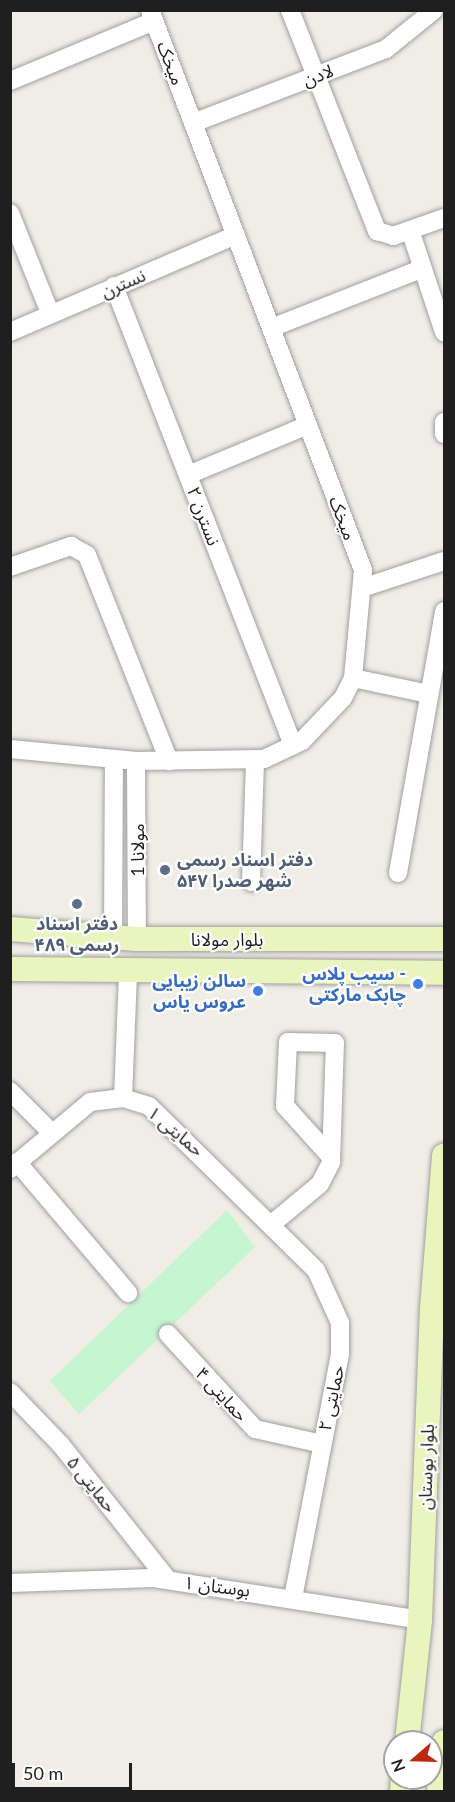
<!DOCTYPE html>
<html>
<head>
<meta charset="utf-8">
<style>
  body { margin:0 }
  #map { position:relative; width:455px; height:1802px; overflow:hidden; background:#efede6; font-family:Lato,"Noto Sans Arabic",sans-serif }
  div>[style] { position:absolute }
  .park>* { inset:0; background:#c6f5d1 }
  .roads { filter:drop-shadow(0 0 2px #a0a0a0) drop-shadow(0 0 2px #a0a0a0) }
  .minor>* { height:18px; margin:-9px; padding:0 9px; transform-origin:9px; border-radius:9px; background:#fff }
  .secondary>* { height:24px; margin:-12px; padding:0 12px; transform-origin:12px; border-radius:12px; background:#eaf4be }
  .dots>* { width:16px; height:16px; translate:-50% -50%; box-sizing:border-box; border:3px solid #fff; border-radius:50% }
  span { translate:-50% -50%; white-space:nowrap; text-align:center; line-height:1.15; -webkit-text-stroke:4.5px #fff; paint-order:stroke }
  .street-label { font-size:18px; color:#1f1f1f }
  .service-label { font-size:18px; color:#4e5e75; font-weight:700 }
  .left { translate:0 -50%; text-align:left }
  .shop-label { font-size:18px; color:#366cbe; font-weight:700 }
  .right { translate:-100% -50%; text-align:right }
  .frame { position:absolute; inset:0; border:12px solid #1f1f1f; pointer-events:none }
  .north { position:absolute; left:383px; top:1730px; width:60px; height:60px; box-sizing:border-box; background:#fff; border:2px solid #a5a5a5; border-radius:50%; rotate:250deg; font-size:16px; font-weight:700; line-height:24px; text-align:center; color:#1f1f1f }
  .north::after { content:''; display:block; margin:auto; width:21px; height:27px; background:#bd2910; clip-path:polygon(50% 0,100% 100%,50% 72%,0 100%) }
  .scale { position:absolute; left:12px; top:1763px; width:120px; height:27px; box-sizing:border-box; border:3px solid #1f1f1f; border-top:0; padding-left:8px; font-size:18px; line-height:21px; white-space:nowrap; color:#1f1f1f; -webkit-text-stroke:4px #fff; paint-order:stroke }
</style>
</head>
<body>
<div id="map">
  <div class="park">
    <i style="clip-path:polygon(227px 1210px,255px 1247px,79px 1414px,50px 1381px)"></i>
  </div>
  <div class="roads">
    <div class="minor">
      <i style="left:290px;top:10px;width:238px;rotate:68.5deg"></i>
      <i style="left:377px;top:231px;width:17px;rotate:17deg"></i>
      <i style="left:393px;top:236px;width:54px;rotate:-19.4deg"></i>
      <i style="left:10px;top:81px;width:156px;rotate:-22.6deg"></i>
      <i style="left:193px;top:123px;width:207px;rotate:-21deg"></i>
      <i style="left:386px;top:49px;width:62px;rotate:-39.1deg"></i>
      <i style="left:10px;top:213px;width:108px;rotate:68.2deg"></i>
      <i style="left:410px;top:230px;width:108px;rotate:71.6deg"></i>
      <i style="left:114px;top:286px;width:493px;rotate:68.7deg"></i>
      <i style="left:271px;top:328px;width:163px;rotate:-21.5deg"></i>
      <i style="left:10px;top:332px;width:246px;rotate:-23.2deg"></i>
      <i style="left:444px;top:422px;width:12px;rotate:90deg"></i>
      <i style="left:188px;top:475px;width:130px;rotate:-22.6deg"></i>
      <i style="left:10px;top:567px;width:65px;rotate:-19deg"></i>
      <i style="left:71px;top:546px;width:18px;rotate:29deg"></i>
      <i style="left:87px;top:555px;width:222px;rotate:68.3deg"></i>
      <i style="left:362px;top:588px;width:86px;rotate:-18.2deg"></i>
      <i style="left:353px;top:678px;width:78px;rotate:11.9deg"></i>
      <i style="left:10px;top:749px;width:127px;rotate:5.4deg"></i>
      <i style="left:136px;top:761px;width:128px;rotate:-0.9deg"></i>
      <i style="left:264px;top:759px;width:42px;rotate:-25.3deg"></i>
      <i style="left:302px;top:741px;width:59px;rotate:-46.4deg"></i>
      <i style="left:343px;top:698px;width:22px;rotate:-63deg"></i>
      <i style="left:353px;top:678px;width:108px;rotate:-84.7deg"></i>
      <i style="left:363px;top:570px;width:599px;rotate:-110.82deg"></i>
      <i style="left:136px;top:761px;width:178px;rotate:89.7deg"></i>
      <i style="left:398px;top:873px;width:266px;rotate:-80deg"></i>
      <i style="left:251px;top:882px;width:123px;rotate:-88.1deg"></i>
      <i style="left:113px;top:936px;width:176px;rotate:-89.7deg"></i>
      <i style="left:10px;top:1091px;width:57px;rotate:45deg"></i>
      <i style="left:123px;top:1098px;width:125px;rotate:-87.7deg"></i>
      <i style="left:17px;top:1162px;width:172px;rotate:49.7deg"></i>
      <i style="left:10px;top:1169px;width:104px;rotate:-39.9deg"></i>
      <i style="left:90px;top:1102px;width:33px;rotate:-7deg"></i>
      <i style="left:123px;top:1098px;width:27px;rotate:17deg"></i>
      <i style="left:149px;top:1106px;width:234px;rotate:44.5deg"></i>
      <i style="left:316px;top:1270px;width:58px;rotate:65.6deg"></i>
      <i style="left:340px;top:1323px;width:31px;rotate:90deg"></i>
      <i style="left:340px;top:1354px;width:248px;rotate:100.9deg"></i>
      <i style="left:273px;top:1223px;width:61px;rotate:-39.7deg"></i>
      <i style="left:320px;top:1184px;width:25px;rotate:-63deg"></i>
      <i style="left:331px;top:1162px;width:119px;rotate:-88.1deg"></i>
      <i style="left:335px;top:1043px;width:47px;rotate:-178.8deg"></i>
      <i style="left:288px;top:1042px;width:64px;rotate:92.7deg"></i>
      <i style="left:285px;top:1106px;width:69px;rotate:48deg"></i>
      <i style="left:168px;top:1334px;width:129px;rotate:47.5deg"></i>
      <i style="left:255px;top:1429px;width:69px;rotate:12.6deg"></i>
      <i style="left:10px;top:1392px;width:74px;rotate:46.1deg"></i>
      <i style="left:61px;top:1445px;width:172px;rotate:51.6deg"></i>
      <i style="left:10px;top:1583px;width:143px;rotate:-2deg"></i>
      <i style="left:153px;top:1578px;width:270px;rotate:8.9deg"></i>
    </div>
    <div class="secondary">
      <i style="left:10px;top:929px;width:127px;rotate:4.5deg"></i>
      <i style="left:137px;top:939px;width:307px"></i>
      <i style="left:10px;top:969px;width:434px;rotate:0.5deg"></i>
      <i style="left:407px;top:1742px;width:123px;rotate:-83.9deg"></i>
      <i style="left:420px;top:1620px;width:311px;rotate:-87.8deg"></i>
      <i style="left:432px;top:1309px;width:154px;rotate:-85.5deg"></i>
      <i style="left:402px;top:1792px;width:14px;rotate:-86deg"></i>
      <i style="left:439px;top:1792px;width:50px;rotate:-84.3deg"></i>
    </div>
  </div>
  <div class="dots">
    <i style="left:165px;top:870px;background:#5c6f8a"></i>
    <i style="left:77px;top:904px;background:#5c6f8a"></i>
    <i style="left:418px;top:984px;background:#3f7fe0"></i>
    <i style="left:258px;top:991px;background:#3f7fe0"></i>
  </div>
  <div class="street-label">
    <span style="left:171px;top:63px;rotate:69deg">میخک</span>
    <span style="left:318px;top:75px;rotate:-21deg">لادن</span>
    <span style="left:123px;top:283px;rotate:-23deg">نسترن</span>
    <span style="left:204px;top:516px;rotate:69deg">نسترن ۲</span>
    <span style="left:343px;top:518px;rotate:69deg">میخک</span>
    <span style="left:137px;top:850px;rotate:-90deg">مولانا 1</span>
    <span style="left:227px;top:939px">بلوار مولانا</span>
    <span style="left:176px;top:1131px;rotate:40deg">حمایتی ۱</span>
    <span style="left:222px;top:1394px;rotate:47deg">حمایتی ۴</span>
    <span style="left:331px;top:1398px;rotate:-78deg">حمایتی ۲</span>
    <span style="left:426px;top:1467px;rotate:-88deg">بلوار بوستان</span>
    <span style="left:92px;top:1484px;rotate:51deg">حمایتی ۵</span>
    <span style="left:217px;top:1586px;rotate:7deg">بوستان ۱</span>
  </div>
  <div class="service-label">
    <span class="left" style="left:177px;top:870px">دفتر اسناد رسمی<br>۵۴۷ شهر صدرا</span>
    <span style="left:77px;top:934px">دفتر اسناد<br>رسمی ۴۸۹</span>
  </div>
  <div class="shop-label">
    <span class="right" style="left:406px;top:984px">سیب پلاس -<br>چابک مارکتی</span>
    <span class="right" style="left:246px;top:991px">سالن زیبایی<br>عروس یاس</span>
  </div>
  <div class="frame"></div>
  <div class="north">N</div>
  <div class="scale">50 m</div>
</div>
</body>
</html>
